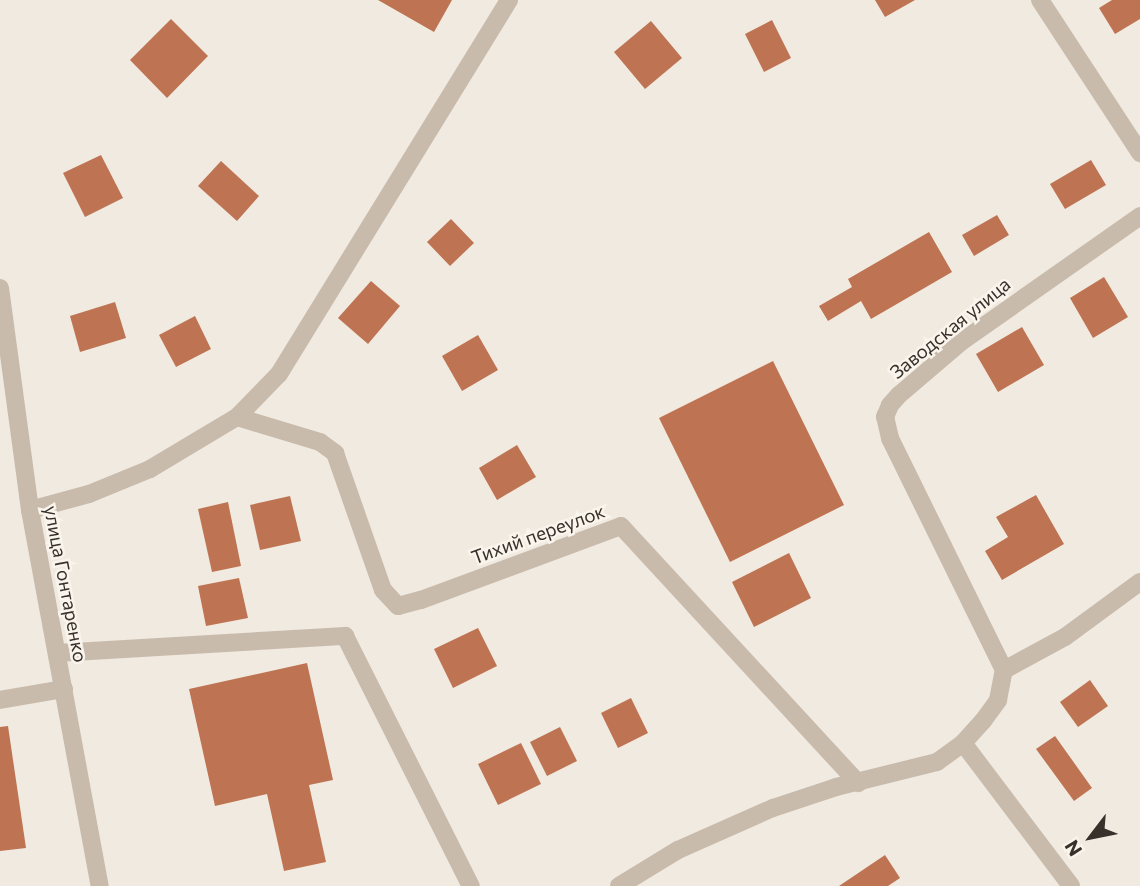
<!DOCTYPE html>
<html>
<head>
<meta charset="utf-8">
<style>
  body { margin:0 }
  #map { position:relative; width:1140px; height:886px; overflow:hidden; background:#f1eae0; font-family:Commissioner,sans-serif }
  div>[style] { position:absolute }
  .building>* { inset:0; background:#be7352 }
  .minor>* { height:18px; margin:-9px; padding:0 9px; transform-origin:9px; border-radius:9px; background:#c9bbac }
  span { translate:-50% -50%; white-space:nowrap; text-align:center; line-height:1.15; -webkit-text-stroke:5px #f9f4ec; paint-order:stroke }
  .street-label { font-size:19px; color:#38302b }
  .north { position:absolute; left:1056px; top:802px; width:70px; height:70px; -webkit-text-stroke:5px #f9f4ec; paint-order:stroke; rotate:238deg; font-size:19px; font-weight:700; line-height:28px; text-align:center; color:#38302b }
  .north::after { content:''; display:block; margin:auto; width:24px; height:32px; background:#38302b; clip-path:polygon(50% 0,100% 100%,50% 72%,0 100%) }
</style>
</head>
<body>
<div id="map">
  <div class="building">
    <i style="clip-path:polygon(378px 0,452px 0,434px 32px)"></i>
    <i style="clip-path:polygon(875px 0,915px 0,885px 17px)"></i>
    <i style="clip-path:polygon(1112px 0,1140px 0,1140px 19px,1115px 34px,1099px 8px)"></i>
    <i style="clip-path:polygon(171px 19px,208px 56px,167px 98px,130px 60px)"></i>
    <i style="clip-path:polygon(772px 20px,791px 58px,764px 72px,745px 34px)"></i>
    <i style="clip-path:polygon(651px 21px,682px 58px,645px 89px,614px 52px)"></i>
    <i style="clip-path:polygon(101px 155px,123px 198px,85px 217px,63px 173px)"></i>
    <i style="clip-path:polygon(1091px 160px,1106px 185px,1065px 209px,1050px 184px)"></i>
    <i style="clip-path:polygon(221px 161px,259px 196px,237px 221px,198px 186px)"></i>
    <i style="clip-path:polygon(997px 215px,1009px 235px,974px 256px,962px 235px)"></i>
    <i style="clip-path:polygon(451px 219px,474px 243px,450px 266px,427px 242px)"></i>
    <i style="clip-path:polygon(929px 232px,952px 272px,871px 319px,861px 301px,828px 321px,819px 306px,852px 287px,848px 279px)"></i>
    <i style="clip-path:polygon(1104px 277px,1128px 317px,1093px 338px,1070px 298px)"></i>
    <i style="clip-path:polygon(371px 281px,400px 306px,368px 344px,338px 318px)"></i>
    <i style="clip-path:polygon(115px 302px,126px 338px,80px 352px,70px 316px)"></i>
    <i style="clip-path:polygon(195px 316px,211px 349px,176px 367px,159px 335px)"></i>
    <i style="clip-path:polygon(1022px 327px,1044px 365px,998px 392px,976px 354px)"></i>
    <i style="clip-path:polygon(478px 335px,498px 370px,462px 391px,442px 356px)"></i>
    <i style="clip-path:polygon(773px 361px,844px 505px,730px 562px,659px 418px)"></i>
    <i style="clip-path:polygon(517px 445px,536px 477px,497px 500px,479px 468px)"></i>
    <i style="clip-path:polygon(1036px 495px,1064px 544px,1002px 580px,985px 551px,1008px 537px,996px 517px)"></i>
    <i style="clip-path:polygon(290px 496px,301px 541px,260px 550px,250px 505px)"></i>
    <i style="clip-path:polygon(228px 502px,241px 566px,212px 572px,198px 509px)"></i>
    <i style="clip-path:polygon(789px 553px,811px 598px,754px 627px,732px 582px)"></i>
    <i style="clip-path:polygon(239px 578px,248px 618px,206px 626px,198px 586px)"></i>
    <i style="clip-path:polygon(478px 628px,497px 666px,453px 688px,434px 649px)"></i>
    <i style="clip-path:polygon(307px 663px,333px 780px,309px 785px,326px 862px,284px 871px,267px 794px,215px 806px,189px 689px)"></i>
    <i style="clip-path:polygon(1090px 680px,1108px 706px,1078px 727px,1060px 702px)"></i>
    <i style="clip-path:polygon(631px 698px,648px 733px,618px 748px,601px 713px)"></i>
    <i style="clip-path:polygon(8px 726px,26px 848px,0 851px,0 727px)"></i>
    <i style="clip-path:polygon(560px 727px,577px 761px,547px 776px,530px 742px)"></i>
    <i style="clip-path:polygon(1055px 736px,1092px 788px,1074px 801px,1036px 749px)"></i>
    <i style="clip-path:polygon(521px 743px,541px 784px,498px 805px,478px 764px)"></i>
    <i style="clip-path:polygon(885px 855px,900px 878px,888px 886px,839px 886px)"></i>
  </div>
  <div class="minor">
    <i style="left:1040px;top:0;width:183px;rotate:56.8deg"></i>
    <i style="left:0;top:288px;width:224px;rotate:82.3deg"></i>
    <i style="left:30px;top:510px;width:382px;rotate:79.5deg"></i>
    <i style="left:237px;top:417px;width:87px;rotate:16.8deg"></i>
    <i style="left:320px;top:442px;width:19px;rotate:36deg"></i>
    <i style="left:335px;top:453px;width:145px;rotate:70.7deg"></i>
    <i style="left:383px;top:590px;width:22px;rotate:47deg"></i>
    <i style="left:398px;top:606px;width:24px;rotate:-15deg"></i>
    <i style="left:421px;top:600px;width:213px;rotate:-20.3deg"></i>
    <i style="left:621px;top:526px;width:350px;rotate:47.3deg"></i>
    <i style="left:30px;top:510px;width:61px;rotate:-15.2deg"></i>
    <i style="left:89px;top:494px;width:66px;rotate:-22.3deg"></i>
    <i style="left:150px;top:469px;width:101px;rotate:-30.9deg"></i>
    <i style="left:237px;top:417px;width:60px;rotate:-45.7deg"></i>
    <i style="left:279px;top:374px;width:439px;rotate:-58.4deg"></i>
    <i style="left:57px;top:653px;width:289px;rotate:-3.4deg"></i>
    <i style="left:345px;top:636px;width:280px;rotate:63.3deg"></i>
    <i style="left:1004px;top:670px;width:258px;rotate:-116.2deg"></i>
    <i style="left:890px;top:438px;width:22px;rotate:-103deg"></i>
    <i style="left:885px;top:417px;width:13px;rotate:-67deg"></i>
    <i style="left:890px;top:405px;width:13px;rotate:-48deg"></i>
    <i style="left:899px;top:395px;width:82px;rotate:-40.5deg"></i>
    <i style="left:961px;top:342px;width:219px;rotate:-35.1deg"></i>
    <i style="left:0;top:700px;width:65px;rotate:-9.8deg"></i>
    <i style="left:963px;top:743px;width:179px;rotate:52.9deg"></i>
    <i style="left:619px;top:886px;width:69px;rotate:-31.4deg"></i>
    <i style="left:678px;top:850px;width:104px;rotate:-23.9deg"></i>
    <i style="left:773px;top:808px;width:66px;rotate:-18.4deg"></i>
    <i style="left:836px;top:787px;width:104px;rotate:-13.9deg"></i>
    <i style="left:937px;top:762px;width:32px;rotate:-36deg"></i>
    <i style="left:963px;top:743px;width:30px;rotate:-48deg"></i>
    <i style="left:983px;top:721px;width:26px;rotate:-54deg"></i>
    <i style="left:998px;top:700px;width:31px;rotate:-79deg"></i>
    <i style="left:1004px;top:670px;width:69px;rotate:-28.4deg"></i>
    <i style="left:1065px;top:637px;width:93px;rotate:-36.3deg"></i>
  </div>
  <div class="street-label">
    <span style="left:950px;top:328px;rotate:-39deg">Заводская улица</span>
    <span style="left:538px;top:534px;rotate:-20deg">Тихий переулок</span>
    <span style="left:66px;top:584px;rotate:79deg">улица Гонтаренко</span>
  </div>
  <div class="north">N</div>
</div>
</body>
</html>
